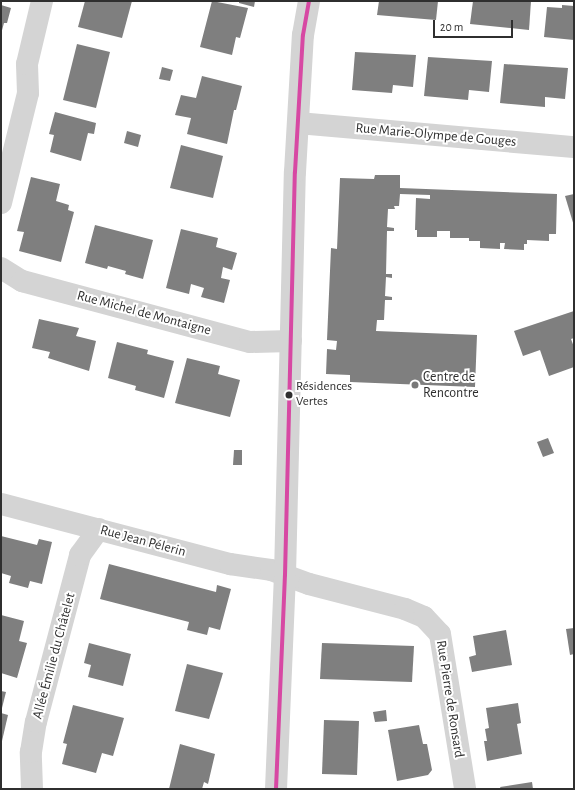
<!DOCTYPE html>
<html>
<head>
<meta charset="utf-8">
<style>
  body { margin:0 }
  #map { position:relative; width:575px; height:790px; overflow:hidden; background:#fff; font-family:"Alegreya Sans",sans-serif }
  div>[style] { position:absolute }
  .building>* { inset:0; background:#7f7f7f }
  .street>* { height:22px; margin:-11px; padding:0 11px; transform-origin:11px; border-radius:11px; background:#d4d4d4 }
  .bus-1>* { height:4px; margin:-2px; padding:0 2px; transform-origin:2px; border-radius:2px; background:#d748a3 }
  .dots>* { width:11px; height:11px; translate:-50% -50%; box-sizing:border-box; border:2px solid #fff; border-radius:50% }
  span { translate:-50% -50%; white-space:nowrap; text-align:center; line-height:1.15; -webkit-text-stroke:4px #fff; paint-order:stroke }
  .bus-label { font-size:13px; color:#2f2f2f }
  .left { translate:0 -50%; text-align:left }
  .street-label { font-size:14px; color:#2f2f2f }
  .poi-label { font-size:14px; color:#2f2f2f }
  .frame { position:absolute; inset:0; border:2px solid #2f2f2f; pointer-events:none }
  .scale { position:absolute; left:433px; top:20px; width:80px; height:18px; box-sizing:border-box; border:2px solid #2f2f2f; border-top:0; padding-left:5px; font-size:12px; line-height:14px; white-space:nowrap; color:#2f2f2f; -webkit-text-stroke:3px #fff; paint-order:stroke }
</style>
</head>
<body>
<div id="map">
  <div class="building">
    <i style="clip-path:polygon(85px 1px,132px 1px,122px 38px,78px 27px)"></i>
    <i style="clip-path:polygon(212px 1px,248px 8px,240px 38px,236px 37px,232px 55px,200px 47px)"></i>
    <i style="clip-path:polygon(239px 1px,255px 1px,254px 7px,239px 3px)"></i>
    <i style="clip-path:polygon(379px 1px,438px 1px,436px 20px,377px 15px)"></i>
    <i style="clip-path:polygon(473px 1px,531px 1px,529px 30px,470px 24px)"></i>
    <i style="clip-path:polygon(1px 5px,11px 8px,7px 23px,4px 23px,1px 34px)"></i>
    <i style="clip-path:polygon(562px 5px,574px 6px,574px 40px,544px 37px,547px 7px,562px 8px)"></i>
    <i style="clip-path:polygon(77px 44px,110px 52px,96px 108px,63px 100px)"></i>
    <i style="clip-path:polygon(355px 52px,416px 55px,413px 87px,393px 85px,392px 93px,352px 90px)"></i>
    <i style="clip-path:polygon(428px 57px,492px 61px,489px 92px,469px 90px,468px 100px,424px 96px)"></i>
    <i style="clip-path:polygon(504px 64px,568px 68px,565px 99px,545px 97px,545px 107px,500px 103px)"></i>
    <i style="clip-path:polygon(162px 67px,173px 70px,170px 81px,159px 79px)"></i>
    <i style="clip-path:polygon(202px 76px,242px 86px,236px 110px,234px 110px,227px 144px,187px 134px,191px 118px,175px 115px,181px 95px,196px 98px)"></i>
    <i style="clip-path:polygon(55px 112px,96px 123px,94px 134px,88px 133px,81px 161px,50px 152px,54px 135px,49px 134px)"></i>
    <i style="clip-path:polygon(127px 131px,141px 135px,138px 147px,124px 143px)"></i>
    <i style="clip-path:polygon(181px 145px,223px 156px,213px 198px,170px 188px)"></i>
    <i style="clip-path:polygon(375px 175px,400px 175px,400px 188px,557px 194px,556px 234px,549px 234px,549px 241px,527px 240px,527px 244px,524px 244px,524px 250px,504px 249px,505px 243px,500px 243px,500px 249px,480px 248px,480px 241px,469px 241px,469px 238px,450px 238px,450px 231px,437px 231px,437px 237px,417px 237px,417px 230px,415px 230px,416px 198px,430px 199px,430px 195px,400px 194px,399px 206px,394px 206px,395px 209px,388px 209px,387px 227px,394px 228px,394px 231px,387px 231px,386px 274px,392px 274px,392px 278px,386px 277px,385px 296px,392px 297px,392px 300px,385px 300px,384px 320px,377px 320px,376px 331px,477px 335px,475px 387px,350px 382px,350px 375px,326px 374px,327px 349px,336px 350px,337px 341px,327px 340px,331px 248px,337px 249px,340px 178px,374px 179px)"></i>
    <i style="clip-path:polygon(31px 177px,60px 184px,56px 201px,69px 205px,68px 210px,74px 212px,61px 262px,19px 251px,24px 232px,17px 231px)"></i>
    <i style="clip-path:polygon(574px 194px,574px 226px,565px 196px)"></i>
    <i style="clip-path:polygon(95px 225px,153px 240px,143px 279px,125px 274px,126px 271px,108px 266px,107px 269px,85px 263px)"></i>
    <i style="clip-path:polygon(181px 229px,218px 238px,216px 247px,237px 253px,232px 270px,223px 267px,221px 278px,230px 280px,224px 303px,201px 297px,204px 288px,191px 284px,189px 294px,166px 288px)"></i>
    <i style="clip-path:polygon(574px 311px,574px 338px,571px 339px,574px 347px,574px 367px,549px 376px,540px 350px,523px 356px,514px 331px)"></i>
    <i style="clip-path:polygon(39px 319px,79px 328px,76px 336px,96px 341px,89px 371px,48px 358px,50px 352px,32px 348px)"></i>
    <i style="clip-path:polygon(117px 342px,148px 350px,147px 354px,174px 361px,164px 398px,135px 390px,136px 386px,108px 378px)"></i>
    <i style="clip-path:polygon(187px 358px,220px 366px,218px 374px,240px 380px,230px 417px,175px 403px)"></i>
    <i style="clip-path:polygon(548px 438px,554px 453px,543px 457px,537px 442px)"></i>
    <i style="clip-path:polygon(234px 450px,242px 450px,242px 465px,233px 465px)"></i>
    <i style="clip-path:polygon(1px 536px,37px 545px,39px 539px,52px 542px,42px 584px,30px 581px,28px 588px,9px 583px,11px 576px,1px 573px)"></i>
    <i style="clip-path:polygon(109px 564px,216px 592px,217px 585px,231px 589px,220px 630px,209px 627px,207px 635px,187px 630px,189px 622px,100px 599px)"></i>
    <i style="clip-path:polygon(1px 615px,24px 621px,19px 641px,27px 643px,17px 678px,1px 673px)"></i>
    <i style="clip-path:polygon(574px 628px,574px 654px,570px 655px,566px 629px)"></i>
    <i style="clip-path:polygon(506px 630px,512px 665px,472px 672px,469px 657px,476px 655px,473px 636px)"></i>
    <i style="clip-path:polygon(89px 643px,131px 654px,123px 686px,88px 677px,91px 665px,84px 663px)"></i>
    <i style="clip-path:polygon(322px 643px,414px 646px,412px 682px,320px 679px)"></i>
    <i style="clip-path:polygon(187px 664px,223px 673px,209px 719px,175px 711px)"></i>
    <i style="clip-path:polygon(1px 691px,6px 692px,2px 708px,1px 708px)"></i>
    <i style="clip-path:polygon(518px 703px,521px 723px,517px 724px,522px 754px,487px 761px,484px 741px,487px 741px,485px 729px,489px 728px,486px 708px)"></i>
    <i style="clip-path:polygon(73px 705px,124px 718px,113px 756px,102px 753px,96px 773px,62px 764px,67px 744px,63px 743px)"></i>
    <i style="clip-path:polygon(386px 710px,387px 721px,375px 722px,373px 712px)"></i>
    <i style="clip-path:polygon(1px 713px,8px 715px,2px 741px,1px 741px)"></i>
    <i style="clip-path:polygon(324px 720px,359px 721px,357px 775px,322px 774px)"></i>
    <i style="clip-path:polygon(419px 725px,423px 744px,427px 744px,432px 770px,428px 775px,397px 781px,388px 730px)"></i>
    <i style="clip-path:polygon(180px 744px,215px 754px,208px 784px,204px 782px,202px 789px,169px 789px)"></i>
    <i style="clip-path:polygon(532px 782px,533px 789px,501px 789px,500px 787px)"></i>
  </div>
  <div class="street">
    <i style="left:298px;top:123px;width:277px;rotate:5deg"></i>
    <i style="left:1px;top:203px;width:113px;rotate:-76.2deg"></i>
    <i style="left:28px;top:93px;width:29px;rotate:-92deg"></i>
    <i style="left:27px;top:64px;width:65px;rotate:-76.6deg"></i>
    <i style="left:1px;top:268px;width:25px;rotate:32deg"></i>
    <i style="left:22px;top:281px;width:236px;rotate:15deg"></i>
    <i style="left:250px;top:342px;width:41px;rotate:-1.4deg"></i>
    <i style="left:1px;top:504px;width:237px;rotate:14.7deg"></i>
    <i style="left:230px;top:564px;width:41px;rotate:8.3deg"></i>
    <i style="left:271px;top:570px;width:40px;rotate:20.2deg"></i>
    <i style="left:309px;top:584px;width:99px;rotate:14.6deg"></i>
    <i style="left:405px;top:609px;width:21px;rotate:23deg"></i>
    <i style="left:424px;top:617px;width:23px;rotate:47deg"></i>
    <i style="left:440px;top:634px;width:157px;rotate:80.8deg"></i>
    <i style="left:32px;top:789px;width:37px;rotate:-92deg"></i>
    <i style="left:31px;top:752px;width:30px;rotate:-81deg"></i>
    <i style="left:36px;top:722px;width:173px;rotate:-75.2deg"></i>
    <i style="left:80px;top:555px;width:32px;rotate:-54deg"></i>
    <i style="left:276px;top:789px;width:214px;rotate:-87.6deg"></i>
    <i style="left:285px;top:575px;width:403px;rotate:-88.6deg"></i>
    <i style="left:295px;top:172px;width:137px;rotate:-86.7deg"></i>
    <i style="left:303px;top:35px;width:35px;rotate:-80deg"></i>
  </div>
  <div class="bus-1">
    <i style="left:276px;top:789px;width:214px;rotate:-87.6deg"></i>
    <i style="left:285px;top:575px;width:403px;rotate:-88.6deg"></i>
    <i style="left:295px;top:172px;width:137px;rotate:-86.7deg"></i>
    <i style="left:303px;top:35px;width:35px;rotate:-80deg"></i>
  </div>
  <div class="dots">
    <i style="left:415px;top:385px;background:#787878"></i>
    <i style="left:289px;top:395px;background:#2f2f2f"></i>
  </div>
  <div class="bus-label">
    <span class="left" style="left:296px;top:395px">Résidences<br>Vertes</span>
  </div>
  <div class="street-label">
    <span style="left:436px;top:135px;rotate:5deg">Rue Marie-Olympe de Gouges</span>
    <span style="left:144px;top:313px;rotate:15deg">Rue Michel de Montaigne</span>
    <span style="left:143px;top:541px;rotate:15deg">Rue Jean Pélerin</span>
    <span style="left:54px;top:656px;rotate:-75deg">Allée Émilie du Châtelet</span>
    <span style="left:450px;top:699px;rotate:81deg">Rue Pierre de Ronsard</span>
  </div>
  <div class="poi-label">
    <span class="left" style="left:423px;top:385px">Centre de<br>Rencontre</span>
  </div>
  <div class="frame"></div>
  <div class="scale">20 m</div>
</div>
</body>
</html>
